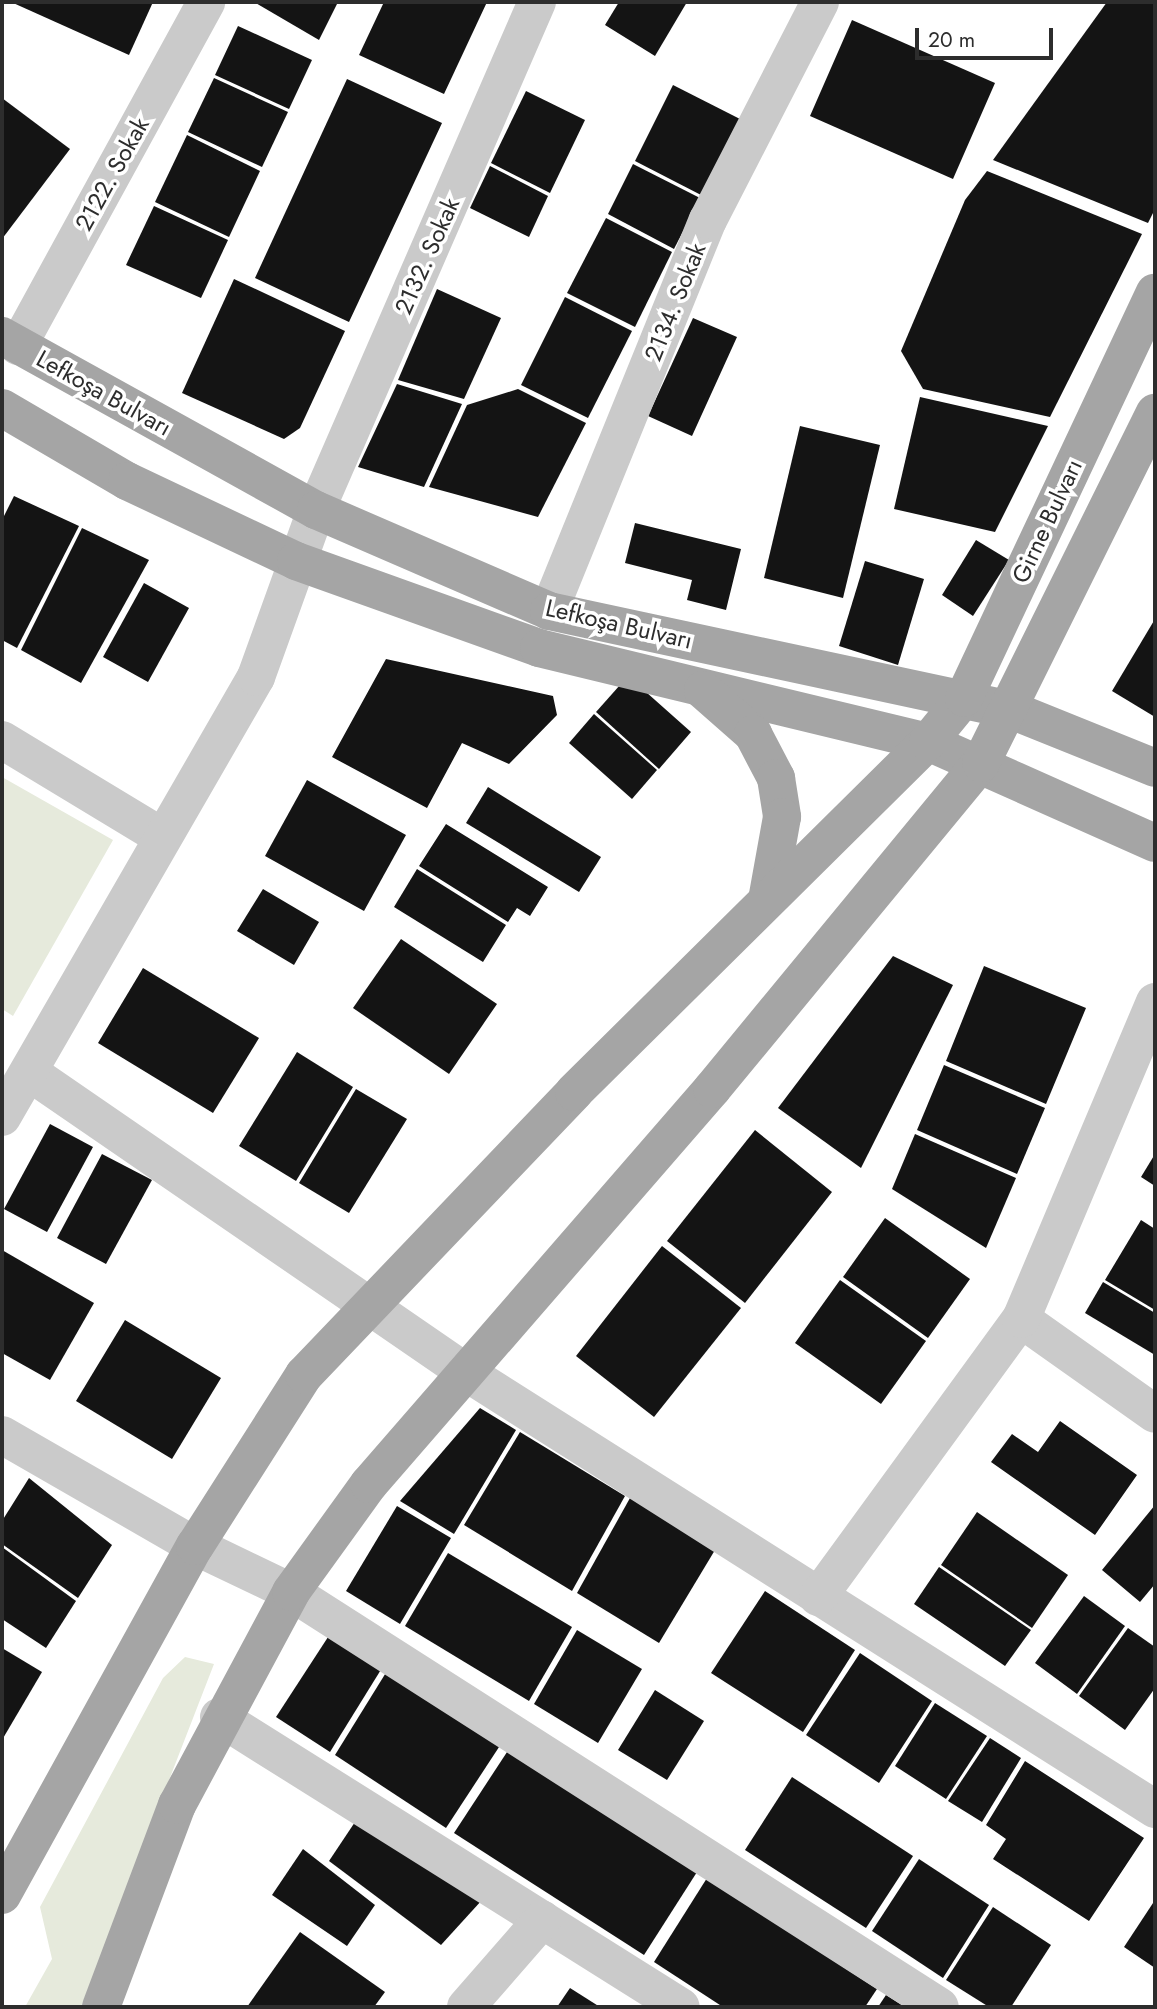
<!DOCTYPE html>
<html>
<head>
<meta charset="utf-8">
<style>
  body { margin:0 }
  #map { position:relative; width:1157px; height:2009px; overflow:hidden; background:#fff; font-family:Jost,sans-serif }
  div>[style] { position:absolute }
  .green>* { inset:0; background:#e6eadc }
  .building>* { inset:0; background:#141414 }
  .minor>* { height:38px; margin:-19px; padding:0 19px; transform-origin:19px; border-radius:19px; background:#cacaca }
  .major>* { height:38px; margin:-19px; padding:0 19px; transform-origin:19px; border-radius:19px; background:#a5a5a5 }
  span { translate:-50% -50%; white-space:nowrap; text-align:center; line-height:1.15; -webkit-text-stroke:7px #fff; paint-order:stroke }
  .street-label { font-size:24px; color:#2d2d2d }
  .frame { position:absolute; inset:0; border:4px solid #2d2d2d; pointer-events:none }
  .scale { position:absolute; left:915px; top:28px; width:138px; height:32px; box-sizing:border-box; border:4px solid #2d2d2d; border-top:0; padding-left:9px; font-size:21px; line-height:24px; white-space:nowrap; color:#2d2d2d; -webkit-text-stroke:5px #fff; paint-order:stroke }
</style>
</head>
<body>
<div id="map">
  <div class="green">
    <i style="clip-path:polygon(2px 777px,113px 840px,13px 1016px,2px 1009px)"></i>
    <i style="clip-path:polygon(185px 1657px,214px 1664px,81px 2007px,25px 2007px,52px 1959px,40px 1907px,163px 1678px)"></i>
  </div>
  <div class="building">
    <i style="clip-path:polygon(11px 2px,153px 2px,129px 55px)"></i>
    <i style="clip-path:polygon(254px 2px,338px 2px,319px 40px)"></i>
    <i style="clip-path:polygon(384px 2px,487px 2px,444px 94px,359px 55px)"></i>
    <i style="clip-path:polygon(619px 2px,687px 2px,655px 56px,605px 25px)"></i>
    <i style="clip-path:polygon(1107px 2px,1155px 2px,1155px 209px,1148px 223px,993px 160px)"></i>
    <i style="clip-path:polygon(852px 20px,995px 83px,953px 179px,810px 116px)"></i>
    <i style="clip-path:polygon(238px 26px,312px 60px,289px 109px,215px 75px)"></i>
    <i style="clip-path:polygon(214px 78px,288px 112px,262px 167px,188px 132px)"></i>
    <i style="clip-path:polygon(347px 79px,442px 123px,349px 322px,255px 278px)"></i>
    <i style="clip-path:polygon(673px 85px,740px 119px,701px 195px,635px 161px)"></i>
    <i style="clip-path:polygon(526px 91px,585px 120px,550px 193px,491px 163px)"></i>
    <i style="clip-path:polygon(2px 98px,70px 149px,2px 239px)"></i>
    <i style="clip-path:polygon(187px 135px,260px 171px,229px 237px,155px 202px)"></i>
    <i style="clip-path:polygon(633px 164px,700px 198px,674px 249px,608px 214px)"></i>
    <i style="clip-path:polygon(490px 166px,548px 196px,529px 237px,470px 208px)"></i>
    <i style="clip-path:polygon(987px 171px,1142px 234px,1050px 417px,923px 389px,901px 351px,965px 200px)"></i>
    <i style="clip-path:polygon(154px 206px,228px 240px,201px 298px,126px 265px)"></i>
    <i style="clip-path:polygon(606px 218px,672px 252px,635px 327px,567px 293px)"></i>
    <i style="clip-path:polygon(234px 279px,345px 331px,300px 428px,284px 439px,182px 393px)"></i>
    <i style="clip-path:polygon(437px 289px,501px 318px,464px 399px,398px 380px)"></i>
    <i style="clip-path:polygon(565px 297px,632px 331px,588px 418px,521px 385px)"></i>
    <i style="clip-path:polygon(693px 318px,737px 337px,692px 436px,648px 416px)"></i>
    <i style="clip-path:polygon(397px 384px,462px 404px,424px 487px,358px 467px)"></i>
    <i style="clip-path:polygon(518px 389px,586px 423px,538px 517px,429px 487px,467px 405px)"></i>
    <i style="clip-path:polygon(920px 397px,1048px 426px,995px 532px,894px 509px)"></i>
    <i style="clip-path:polygon(800px 426px,880px 445px,843px 598px,764px 578px)"></i>
    <i style="clip-path:polygon(14px 496px,79px 526px,17px 648px,2px 640px,2px 520px)"></i>
    <i style="clip-path:polygon(635px 523px,741px 549px,726px 610px,687px 600px,692px 580px,625px 563px)"></i>
    <i style="clip-path:polygon(82px 528px,149px 560px,81px 683px,21px 650px)"></i>
    <i style="clip-path:polygon(976px 540px,1009px 560px,973px 616px,942px 595px)"></i>
    <i style="clip-path:polygon(865px 561px,924px 579px,898px 665px,839px 646px)"></i>
    <i style="clip-path:polygon(144px 583px,189px 608px,148px 682px,103px 657px)"></i>
    <i style="clip-path:polygon(1155px 619px,1155px 717px,1112px 691px)"></i>
    <i style="clip-path:polygon(386px 659px,553px 696px,557px 715px,509px 764px,462px 743px,427px 808px,332px 757px)"></i>
    <i style="clip-path:polygon(628px 676px,691px 732px,659px 769px,596px 712px)"></i>
    <i style="clip-path:polygon(594px 714px,657px 770px,632px 799px,569px 743px)"></i>
    <i style="clip-path:polygon(307px 780px,406px 835px,364px 911px,265px 856px)"></i>
    <i style="clip-path:polygon(488px 787px,601px 857px,579px 892px,466px 823px)"></i>
    <i style="clip-path:polygon(446px 824px,548px 887px,530px 916px,517px 908px,508px 922px,419px 866px)"></i>
    <i style="clip-path:polygon(417px 869px,506px 925px,483px 962px,394px 907px)"></i>
    <i style="clip-path:polygon(263px 889px,319px 922px,294px 965px,237px 931px)"></i>
    <i style="clip-path:polygon(401px 939px,497px 1004px,449px 1074px,353px 1008px)"></i>
    <i style="clip-path:polygon(893px 956px,953px 985px,861px 1168px,778px 1108px)"></i>
    <i style="clip-path:polygon(984px 966px,1086px 1008px,1046px 1104px,946px 1061px)"></i>
    <i style="clip-path:polygon(143px 968px,259px 1038px,213px 1113px,98px 1043px)"></i>
    <i style="clip-path:polygon(297px 1052px,353px 1087px,296px 1181px,239px 1146px)"></i>
    <i style="clip-path:polygon(944px 1065px,1045px 1108px,1017px 1174px,917px 1130px)"></i>
    <i style="clip-path:polygon(356px 1089px,407px 1119px,349px 1213px,299px 1183px)"></i>
    <i style="clip-path:polygon(50px 1124px,93px 1147px,47px 1232px,4px 1209px)"></i>
    <i style="clip-path:polygon(755px 1130px,832px 1192px,745px 1303px,667px 1241px)"></i>
    <i style="clip-path:polygon(915px 1134px,1016px 1178px,986px 1248px,892px 1189px)"></i>
    <i style="clip-path:polygon(102px 1154px,152px 1180px,106px 1264px,57px 1238px)"></i>
    <i style="clip-path:polygon(1155px 1154px,1155px 1186px,1141px 1177px)"></i>
    <i style="clip-path:polygon(885px 1218px,970px 1279px,928px 1338px,843px 1277px)"></i>
    <i style="clip-path:polygon(1141px 1220px,1155px 1229px,1155px 1310px,1105px 1280px)"></i>
    <i style="clip-path:polygon(662px 1246px,741px 1308px,654px 1417px,576px 1356px)"></i>
    <i style="clip-path:polygon(2px 1250px,94px 1303px,50px 1380px,2px 1353px)"></i>
    <i style="clip-path:polygon(840px 1280px,926px 1341px,881px 1404px,795px 1343px)"></i>
    <i style="clip-path:polygon(1103px 1282px,1155px 1313px,1155px 1355px,1085px 1313px)"></i>
    <i style="clip-path:polygon(125px 1320px,221px 1378px,172px 1459px,76px 1401px)"></i>
    <i style="clip-path:polygon(480px 1408px,516px 1430px,454px 1534px,400px 1501px)"></i>
    <i style="clip-path:polygon(1060px 1421px,1137px 1475px,1095px 1535px,991px 1462px,1012px 1434px,1038px 1452px)"></i>
    <i style="clip-path:polygon(520px 1432px,625px 1496px,572px 1591px,464px 1525px)"></i>
    <i style="clip-path:polygon(29px 1478px,112px 1545px,78px 1598px,2px 1544px,2px 1521px)"></i>
    <i style="clip-path:polygon(630px 1498px,715px 1550px,659px 1643px,577px 1593px)"></i>
    <i style="clip-path:polygon(1155px 1505px,1155px 1584px,1140px 1602px,1102px 1570px)"></i>
    <i style="clip-path:polygon(397px 1506px,451px 1538px,400px 1624px,346px 1591px)"></i>
    <i style="clip-path:polygon(977px 1512px,1068px 1575px,1032px 1628px,941px 1565px)"></i>
    <i style="clip-path:polygon(2px 1547px,76px 1601px,46px 1648px,2px 1619px)"></i>
    <i style="clip-path:polygon(448px 1553px,572px 1627px,529px 1701px,405px 1626px)"></i>
    <i style="clip-path:polygon(939px 1567px,1031px 1630px,1005px 1666px,914px 1604px)"></i>
    <i style="clip-path:polygon(765px 1591px,855px 1650px,803px 1732px,711px 1673px)"></i>
    <i style="clip-path:polygon(1084px 1596px,1125px 1626px,1077px 1694px,1035px 1663px)"></i>
    <i style="clip-path:polygon(1128px 1628px,1155px 1647px,1155px 1688px,1125px 1730px,1079px 1696px)"></i>
    <i style="clip-path:polygon(577px 1630px,642px 1669px,598px 1743px,534px 1704px)"></i>
    <i style="clip-path:polygon(330px 1634px,382px 1668px,330px 1752px,276px 1717px)"></i>
    <i style="clip-path:polygon(2px 1648px,42px 1672px,2px 1740px)"></i>
    <i style="clip-path:polygon(860px 1653px,932px 1701px,879px 1783px,806px 1735px)"></i>
    <i style="clip-path:polygon(387px 1671px,501px 1744px,446px 1828px,335px 1755px)"></i>
    <i style="clip-path:polygon(655px 1690px,704px 1721px,667px 1780px,618px 1750px)"></i>
    <i style="clip-path:polygon(935px 1703px,987px 1736px,946px 1799px,895px 1766px)"></i>
    <i style="clip-path:polygon(990px 1738px,1021px 1758px,982px 1822px,948px 1801px)"></i>
    <i style="clip-path:polygon(509px 1749px,697px 1872px,644px 1955px,454px 1833px)"></i>
    <i style="clip-path:polygon(1025px 1761px,1144px 1838px,1089px 1921px,993px 1859px,1006px 1839px,986px 1825px)"></i>
    <i style="clip-path:polygon(792px 1777px,913px 1856px,866px 1928px,745px 1850px)"></i>
    <i style="clip-path:polygon(359px 1816px,482px 1900px,441px 1945px,329px 1861px)"></i>
    <i style="clip-path:polygon(303px 1849px,375px 1905px,347px 1946px,272px 1895px)"></i>
    <i style="clip-path:polygon(919px 1859px,989px 1905px,943px 1978px,872px 1931px)"></i>
    <i style="clip-path:polygon(707px 1878px,877px 1989px,865px 2007px,723px 2007px,654px 1962px)"></i>
    <i style="clip-path:polygon(1155px 1900px,1155px 1968px,1124px 1947px)"></i>
    <i style="clip-path:polygon(993px 1907px,1051px 1945px,1011px 2007px,989px 2007px,946px 1980px)"></i>
    <i style="clip-path:polygon(300px 1932px,385px 1992px,374px 2007px,247px 2007px)"></i>
    <i style="clip-path:polygon(570px 1988px,600px 2007px,557px 2007px)"></i>
    <i style="clip-path:polygon(886px 1995px,905px 2007px,878px 2007px)"></i>
  </div>
  <div class="minor">
    <i style="left:18px;top:346px;width:392px;rotate:-61.3deg"></i>
    <i style="left:549px;top:611px;width:422px;rotate:-67.9deg"></i>
    <i style="left:708px;top:220px;width:245px;rotate:-62.8deg"></i>
    <i style="left:2px;top:740px;width:187px;rotate:31.2deg"></i>
    <i style="left:29px;top:1072px;width:528px;rotate:34.5deg"></i>
    <i style="left:464px;top:1371px;width:818px;rotate:32.37deg"></i>
    <i style="left:2px;top:1117px;width:508px;rotate:-60deg"></i>
    <i style="left:256px;top:677px;width:177px;rotate:-70.2deg"></i>
    <i style="left:316px;top:510px;width:554px;rotate:-66.49deg"></i>
    <i style="left:1021px;top:1319px;width:164px;rotate:35.3deg"></i>
    <i style="left:2px;top:1435px;width:223px;rotate:29.9deg"></i>
    <i style="left:195px;top:1546px;width:106px;rotate:25.6deg"></i>
    <i style="left:291px;top:1592px;width:770px;rotate:32.6deg"></i>
    <i style="left:818px;top:1597px;width:344px;rotate:-53.9deg"></i>
    <i style="left:1021px;top:1319px;width:344px;rotate:-67.1deg"></i>
    <i style="left:219px;top:1717px;width:545px;rotate:32.12deg"></i>
    <i style="left:466px;top:2007px;width:116px;rotate:-48.9deg"></i>
  </div>
  <div class="major">
    <i style="left:2px;top:336px;width:359px;rotate:29deg"></i>
    <i style="left:316px;top:510px;width:254px;rotate:23.4deg"></i>
    <i style="left:549px;top:611px;width:472px;rotate:12.1deg"></i>
    <i style="left:1011px;top:710px;width:155px;rotate:21.9deg"></i>
    <i style="left:2px;top:408px;width:145px;rotate:30.3deg"></i>
    <i style="left:127px;top:481px;width:187px;rotate:25.3deg"></i>
    <i style="left:296px;top:561px;width:258px;rotate:19.7deg"></i>
    <i style="left:539px;top:648px;width:400px;rotate:13.6deg"></i>
    <i style="left:928px;top:742px;width:248px;rotate:24deg"></i>
    <i style="left:703px;top:690px;width:67px;rotate:41.3deg"></i>
    <i style="left:753px;top:734px;width:50px;rotate:62.4deg"></i>
    <i style="left:776px;top:778px;width:39px;rotate:81deg"></i>
    <i style="left:782px;top:817px;width:84px;rotate:100.2deg"></i>
    <i style="left:2px;top:1895px;width:399px;rotate:-61.1deg"></i>
    <i style="left:195px;top:1546px;width:203px;rotate:-57.5deg"></i>
    <i style="left:304px;top:1375px;width:391px;rotate:-46.3deg"></i>
    <i style="left:574px;top:1092px;width:498px;rotate:-44.7deg"></i>
    <i style="left:928px;top:742px;width:57px;rotate:-50.7deg"></i>
    <i style="left:964px;top:698px;width:448px;rotate:-64.8deg"></i>
    <i style="left:101px;top:2007px;width:216px;rotate:-69.4deg"></i>
    <i style="left:177px;top:1805px;width:242px;rotate:-61.8deg"></i>
    <i style="left:291px;top:1592px;width:133px;rotate:-54.2deg"></i>
    <i style="left:369px;top:1484px;width:523px;rotate:-49.03deg"></i>
    <i style="left:712px;top:1089px;width:423px;rotate:-50.5deg"></i>
    <i style="left:981px;top:763px;width:391px;rotate:-63.6deg"></i>
  </div>
  <div class="street-label">
    <span style="left:112px;top:174px;rotate:-61deg">2122. Sokak</span>
    <span style="left:427px;top:256px;rotate:-66deg">2132. Sokak</span>
    <span style="left:675px;top:302px;rotate:-68deg">2134. Sokak</span>
    <span style="left:104px;top:393px;rotate:29deg">Lefkoşa Bulvarı</span>
    <span style="left:1047px;top:521px;rotate:-65deg">Girne Bulvarı</span>
    <span style="left:619px;top:624px;rotate:13deg">Lefkoşa Bulvarı</span>
  </div>
  <div class="frame"></div>
  <div class="scale">20 m</div>
</div>
</body>
</html>
